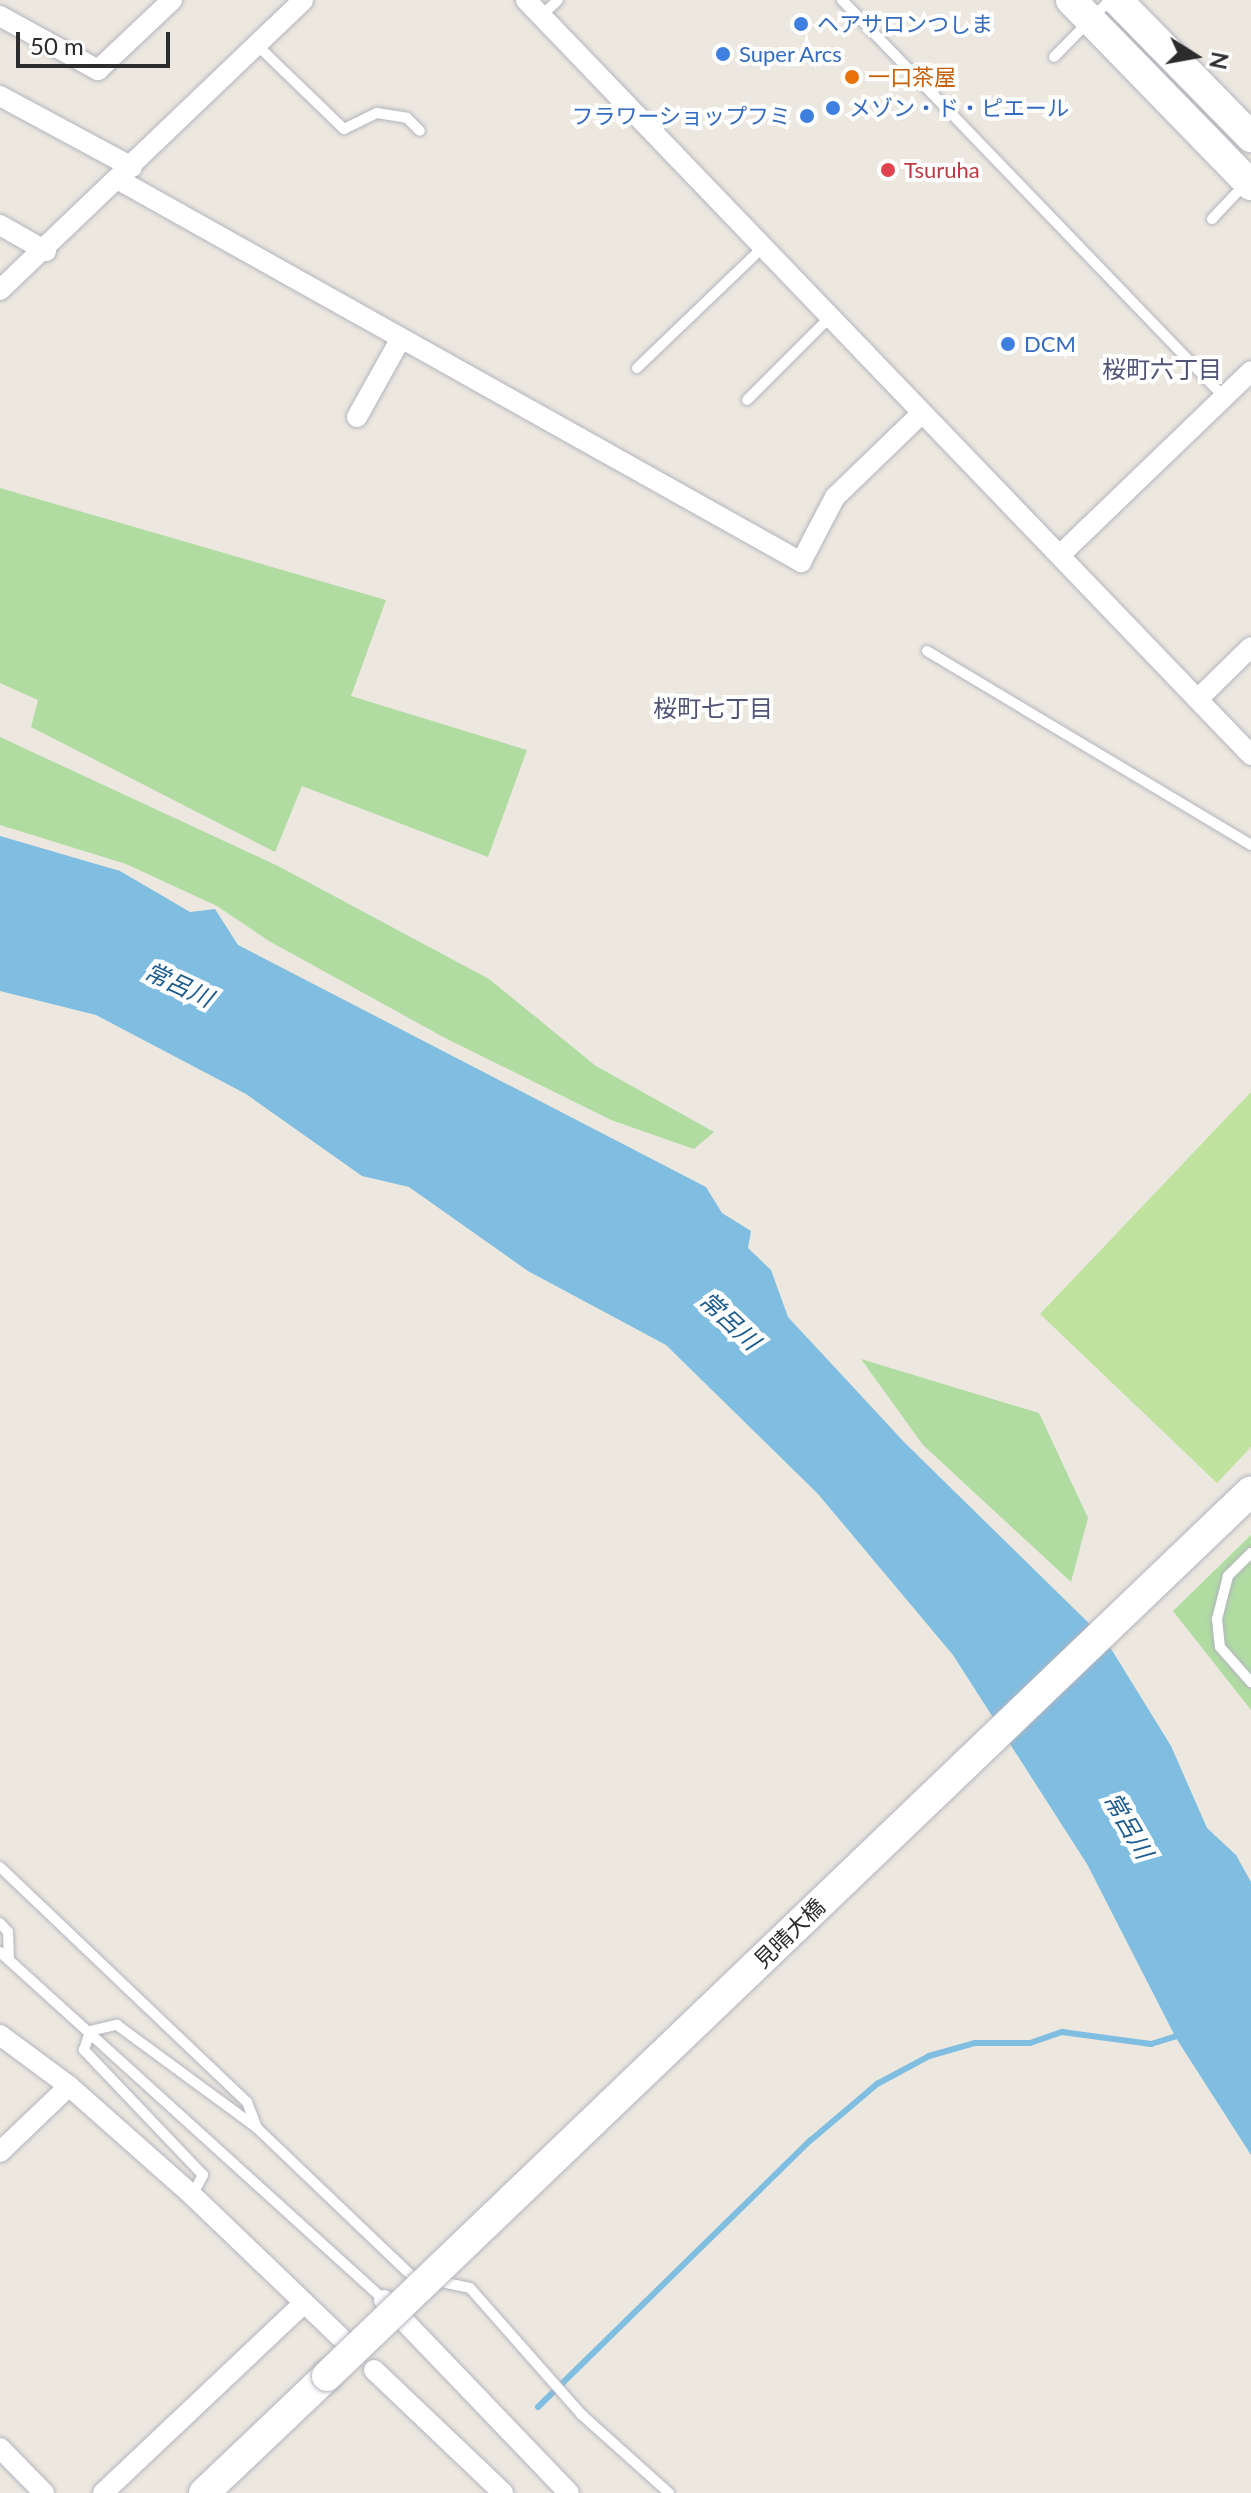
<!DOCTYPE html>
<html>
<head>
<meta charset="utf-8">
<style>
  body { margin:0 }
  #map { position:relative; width:1251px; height:2493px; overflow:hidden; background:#ece8e0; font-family:Lato,"Noto Sans JP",sans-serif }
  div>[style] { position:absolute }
  .green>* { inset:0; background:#b0dca2 }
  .pitch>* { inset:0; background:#bfe29f }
  .water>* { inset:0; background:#7fbde1 }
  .stream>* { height:6px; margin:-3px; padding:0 3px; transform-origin:3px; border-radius:3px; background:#7fbde1 }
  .roads { filter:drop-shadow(0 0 2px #b3b4be) drop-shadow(0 0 2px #b3b4be) }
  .lane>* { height:10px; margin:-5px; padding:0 5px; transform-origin:5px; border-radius:5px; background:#fff }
  .street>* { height:20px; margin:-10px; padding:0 10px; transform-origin:10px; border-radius:10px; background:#fff }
  .secondary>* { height:30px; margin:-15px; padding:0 15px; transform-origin:15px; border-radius:15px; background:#fff }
  .bridges { filter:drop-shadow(0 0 2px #b3b4be) drop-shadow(0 0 2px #b3b4be) }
  .secondary-bridge>* { height:30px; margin:-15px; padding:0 15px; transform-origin:15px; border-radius:15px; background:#fff }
  .dots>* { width:22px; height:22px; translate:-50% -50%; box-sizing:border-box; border:4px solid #fff; border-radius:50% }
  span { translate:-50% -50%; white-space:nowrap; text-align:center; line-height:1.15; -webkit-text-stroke:8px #fff; paint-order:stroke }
  .shop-label { font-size:22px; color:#366cbe }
  .left { translate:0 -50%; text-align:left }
  .right { translate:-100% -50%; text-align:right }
  .food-label { font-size:22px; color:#c56008 }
  .health-label { font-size:22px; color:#be3a42 }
  .street-label { font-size:22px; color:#2c2c2c }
  .neighbourhood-label { font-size:24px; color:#515477 }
  .water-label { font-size:24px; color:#1d5c8e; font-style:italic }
  .north { position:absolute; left:1155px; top:16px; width:80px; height:80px; -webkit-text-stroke:6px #fff; paint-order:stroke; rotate:101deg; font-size:22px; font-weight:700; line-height:32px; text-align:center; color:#2c2c2c }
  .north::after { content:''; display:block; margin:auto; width:28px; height:36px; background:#2c2c2c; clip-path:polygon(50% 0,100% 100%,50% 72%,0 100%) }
  .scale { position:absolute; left:16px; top:32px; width:154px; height:36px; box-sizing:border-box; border:4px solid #2c2c2c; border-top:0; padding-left:10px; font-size:24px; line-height:28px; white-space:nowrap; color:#2c2c2c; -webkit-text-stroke:6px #fff; paint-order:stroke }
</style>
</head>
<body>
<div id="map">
  <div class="green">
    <i style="clip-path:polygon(0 488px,386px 600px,351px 696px,527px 750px,488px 857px,302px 786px,275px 852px,31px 727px,38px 700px,0 683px)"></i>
    <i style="clip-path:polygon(0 737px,278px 866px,489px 979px,596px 1066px,714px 1132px,694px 1149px,611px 1120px,445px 1038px,269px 941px,217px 906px,126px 864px,0 825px)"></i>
    <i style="clip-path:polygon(861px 1359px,1039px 1413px,1088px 1518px,1071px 1582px,923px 1445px)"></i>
    <i style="clip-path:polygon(1251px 1535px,1251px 1710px,1173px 1611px)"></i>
  </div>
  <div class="pitch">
    <i style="clip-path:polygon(1251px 1092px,1251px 1447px,1217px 1483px,1040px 1314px)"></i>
  </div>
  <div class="water">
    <i style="clip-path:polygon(0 836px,120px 871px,190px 912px,215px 909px,238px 945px,706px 1187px,722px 1213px,751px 1231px,748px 1248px,771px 1270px,788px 1317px,905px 1443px,1105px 1639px,1171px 1746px,1207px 1828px,1236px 1855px,1251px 1882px,1251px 2155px,1176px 2038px,1087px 1864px,953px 1655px,818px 1494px,666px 1345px,528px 1271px,409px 1187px,362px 1176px,246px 1094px,96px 1015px,0 991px)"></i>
  </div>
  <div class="stream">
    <i style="left:538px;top:2407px;width:382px;rotate:-44.4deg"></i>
    <i style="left:811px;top:2140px;width:87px;rotate:-40.3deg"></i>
    <i style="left:877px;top:2084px;width:59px;rotate:-28.3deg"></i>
    <i style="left:929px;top:2056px;width:48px;rotate:-15.8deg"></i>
    <i style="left:975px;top:2043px;width:55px"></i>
    <i style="left:1030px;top:2043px;width:34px;rotate:-19deg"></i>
    <i style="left:1062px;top:2032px;width:90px;rotate:7.7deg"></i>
    <i style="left:1151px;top:2044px;width:30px;rotate:-17deg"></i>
  </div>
  <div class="roads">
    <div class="lane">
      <i style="left:842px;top:0;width:551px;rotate:46.1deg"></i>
      <i style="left:541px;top:16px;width:23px;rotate:-43deg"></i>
      <i style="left:257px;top:45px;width:121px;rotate:44deg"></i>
      <i style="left:344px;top:129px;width:37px;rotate:-26deg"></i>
      <i style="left:377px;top:113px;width:30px;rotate:9deg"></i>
      <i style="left:407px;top:118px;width:18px;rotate:45deg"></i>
      <i style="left:1054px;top:57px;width:80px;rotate:-45.5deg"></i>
      <i style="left:1212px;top:219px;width:50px;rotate:-46.6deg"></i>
      <i style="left:637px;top:368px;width:175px;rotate:-43.8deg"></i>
      <i style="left:747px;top:400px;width:117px;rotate:-45deg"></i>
      <i style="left:927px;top:651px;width:378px;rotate:30.9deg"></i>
      <i style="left:1251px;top:1553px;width:33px;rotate:135deg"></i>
      <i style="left:1228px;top:1576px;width:44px;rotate:104.3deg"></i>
      <i style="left:1217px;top:1619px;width:28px;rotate:84deg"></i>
      <i style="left:1220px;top:1647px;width:47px;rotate:48.5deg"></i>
      <i style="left:0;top:1867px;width:341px;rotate:43.6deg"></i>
      <i style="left:247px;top:2102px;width:28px;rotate:69deg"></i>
      <i style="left:0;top:1923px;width:12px;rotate:48deg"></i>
      <i style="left:8px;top:1932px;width:27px;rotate:88deg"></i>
      <i style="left:0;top:1952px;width:518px;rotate:42.18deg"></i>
      <i style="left:192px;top:2195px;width:23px;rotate:-61deg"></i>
      <i style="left:203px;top:2175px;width:173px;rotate:-133.6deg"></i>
      <i style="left:84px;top:2050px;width:20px;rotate:-72deg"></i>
      <i style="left:90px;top:2031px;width:28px;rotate:-13deg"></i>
      <i style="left:117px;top:2025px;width:174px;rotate:36.3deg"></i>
      <i style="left:257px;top:2128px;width:214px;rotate:43.7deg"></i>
      <i style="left:412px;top:2276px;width:59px;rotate:11.7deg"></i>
      <i style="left:470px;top:2288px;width:168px;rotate:48.6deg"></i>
      <i style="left:581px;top:2414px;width:118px;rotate:41.9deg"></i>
    </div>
    <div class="street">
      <i style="left:526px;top:0;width:1047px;rotate:46.16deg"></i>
      <i style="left:0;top:16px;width:112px;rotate:28.9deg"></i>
      <i style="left:98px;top:70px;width:102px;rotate:-43.4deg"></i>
      <i style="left:0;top:96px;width:150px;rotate:28.3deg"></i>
      <i style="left:119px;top:180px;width:782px;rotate:29.25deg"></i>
      <i style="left:801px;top:562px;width:73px;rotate:-62.4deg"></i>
      <i style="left:835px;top:497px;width:121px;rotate:-44deg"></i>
      <i style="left:0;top:225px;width:53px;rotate:29.5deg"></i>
      <i style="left:0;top:290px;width:419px;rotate:-43.7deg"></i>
      <i style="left:357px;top:417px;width:88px;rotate:-60.8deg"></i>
      <i style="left:1060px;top:555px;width:265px;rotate:-43.9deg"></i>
      <i style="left:1198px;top:699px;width:74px;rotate:-44.5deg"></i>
      <i style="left:0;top:2035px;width:86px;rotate:36.5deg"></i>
      <i style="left:69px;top:2086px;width:164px;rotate:41.5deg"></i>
      <i style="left:192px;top:2195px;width:205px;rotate:43.8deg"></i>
      <i style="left:0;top:2152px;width:95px;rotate:-43.7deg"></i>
      <i style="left:384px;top:2300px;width:267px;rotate:46.2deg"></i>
      <i style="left:374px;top:2370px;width:178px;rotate:43.6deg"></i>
      <i style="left:0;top:2448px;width:63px;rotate:45.6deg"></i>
      <i style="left:103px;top:2493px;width:277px;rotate:-43.4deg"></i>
    </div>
    <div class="secondary">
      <i style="left:1071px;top:0;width:258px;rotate:45.8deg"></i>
      <i style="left:1117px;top:0;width:192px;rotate:45.6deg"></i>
      <i style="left:204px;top:2493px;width:170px;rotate:-43.6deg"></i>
    </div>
  </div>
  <div class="bridges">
    <div class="secondary-bridge">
      <i style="left:327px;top:2376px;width:1279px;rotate:-43.76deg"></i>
    </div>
  </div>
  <div class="dots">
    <i style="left:801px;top:24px;background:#3f7fe0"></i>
    <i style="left:723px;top:54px;background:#3f7fe0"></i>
    <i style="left:852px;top:77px;background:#e8710a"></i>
    <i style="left:833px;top:108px;background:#3f7fe0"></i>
    <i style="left:807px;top:116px;background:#3f7fe0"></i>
    <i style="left:888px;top:170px;background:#e0444e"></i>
    <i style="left:1008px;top:344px;background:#3f7fe0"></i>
  </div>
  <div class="shop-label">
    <span class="left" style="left:817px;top:24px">ヘアサロンつしま</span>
    <span class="left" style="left:739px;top:54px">Super Arcs</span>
    <span class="left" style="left:849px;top:108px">メゾン・ド・ピエール</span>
    <span class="right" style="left:791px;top:116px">フラワーショップフミ</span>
    <span class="left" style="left:1024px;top:344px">DCM</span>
  </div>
  <div class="food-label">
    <span class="left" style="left:868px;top:77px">一口茶屋</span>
  </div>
  <div class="health-label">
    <span class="left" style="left:904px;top:170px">Tsuruha</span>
  </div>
  <div class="street-label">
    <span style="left:789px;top:1933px;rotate:-44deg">見晴大橋</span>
  </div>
  <div class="neighbourhood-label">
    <span style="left:1162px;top:369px">桜町六丁目</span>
    <span style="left:713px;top:708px">桜町七丁目</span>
  </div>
  <div class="water-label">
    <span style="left:179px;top:984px;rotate:25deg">常呂川</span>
    <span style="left:730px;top:1320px;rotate:43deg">常呂川</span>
    <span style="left:1129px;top:1825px;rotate:60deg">常呂川</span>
  </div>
  <div class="north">N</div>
  <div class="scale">50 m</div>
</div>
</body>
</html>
